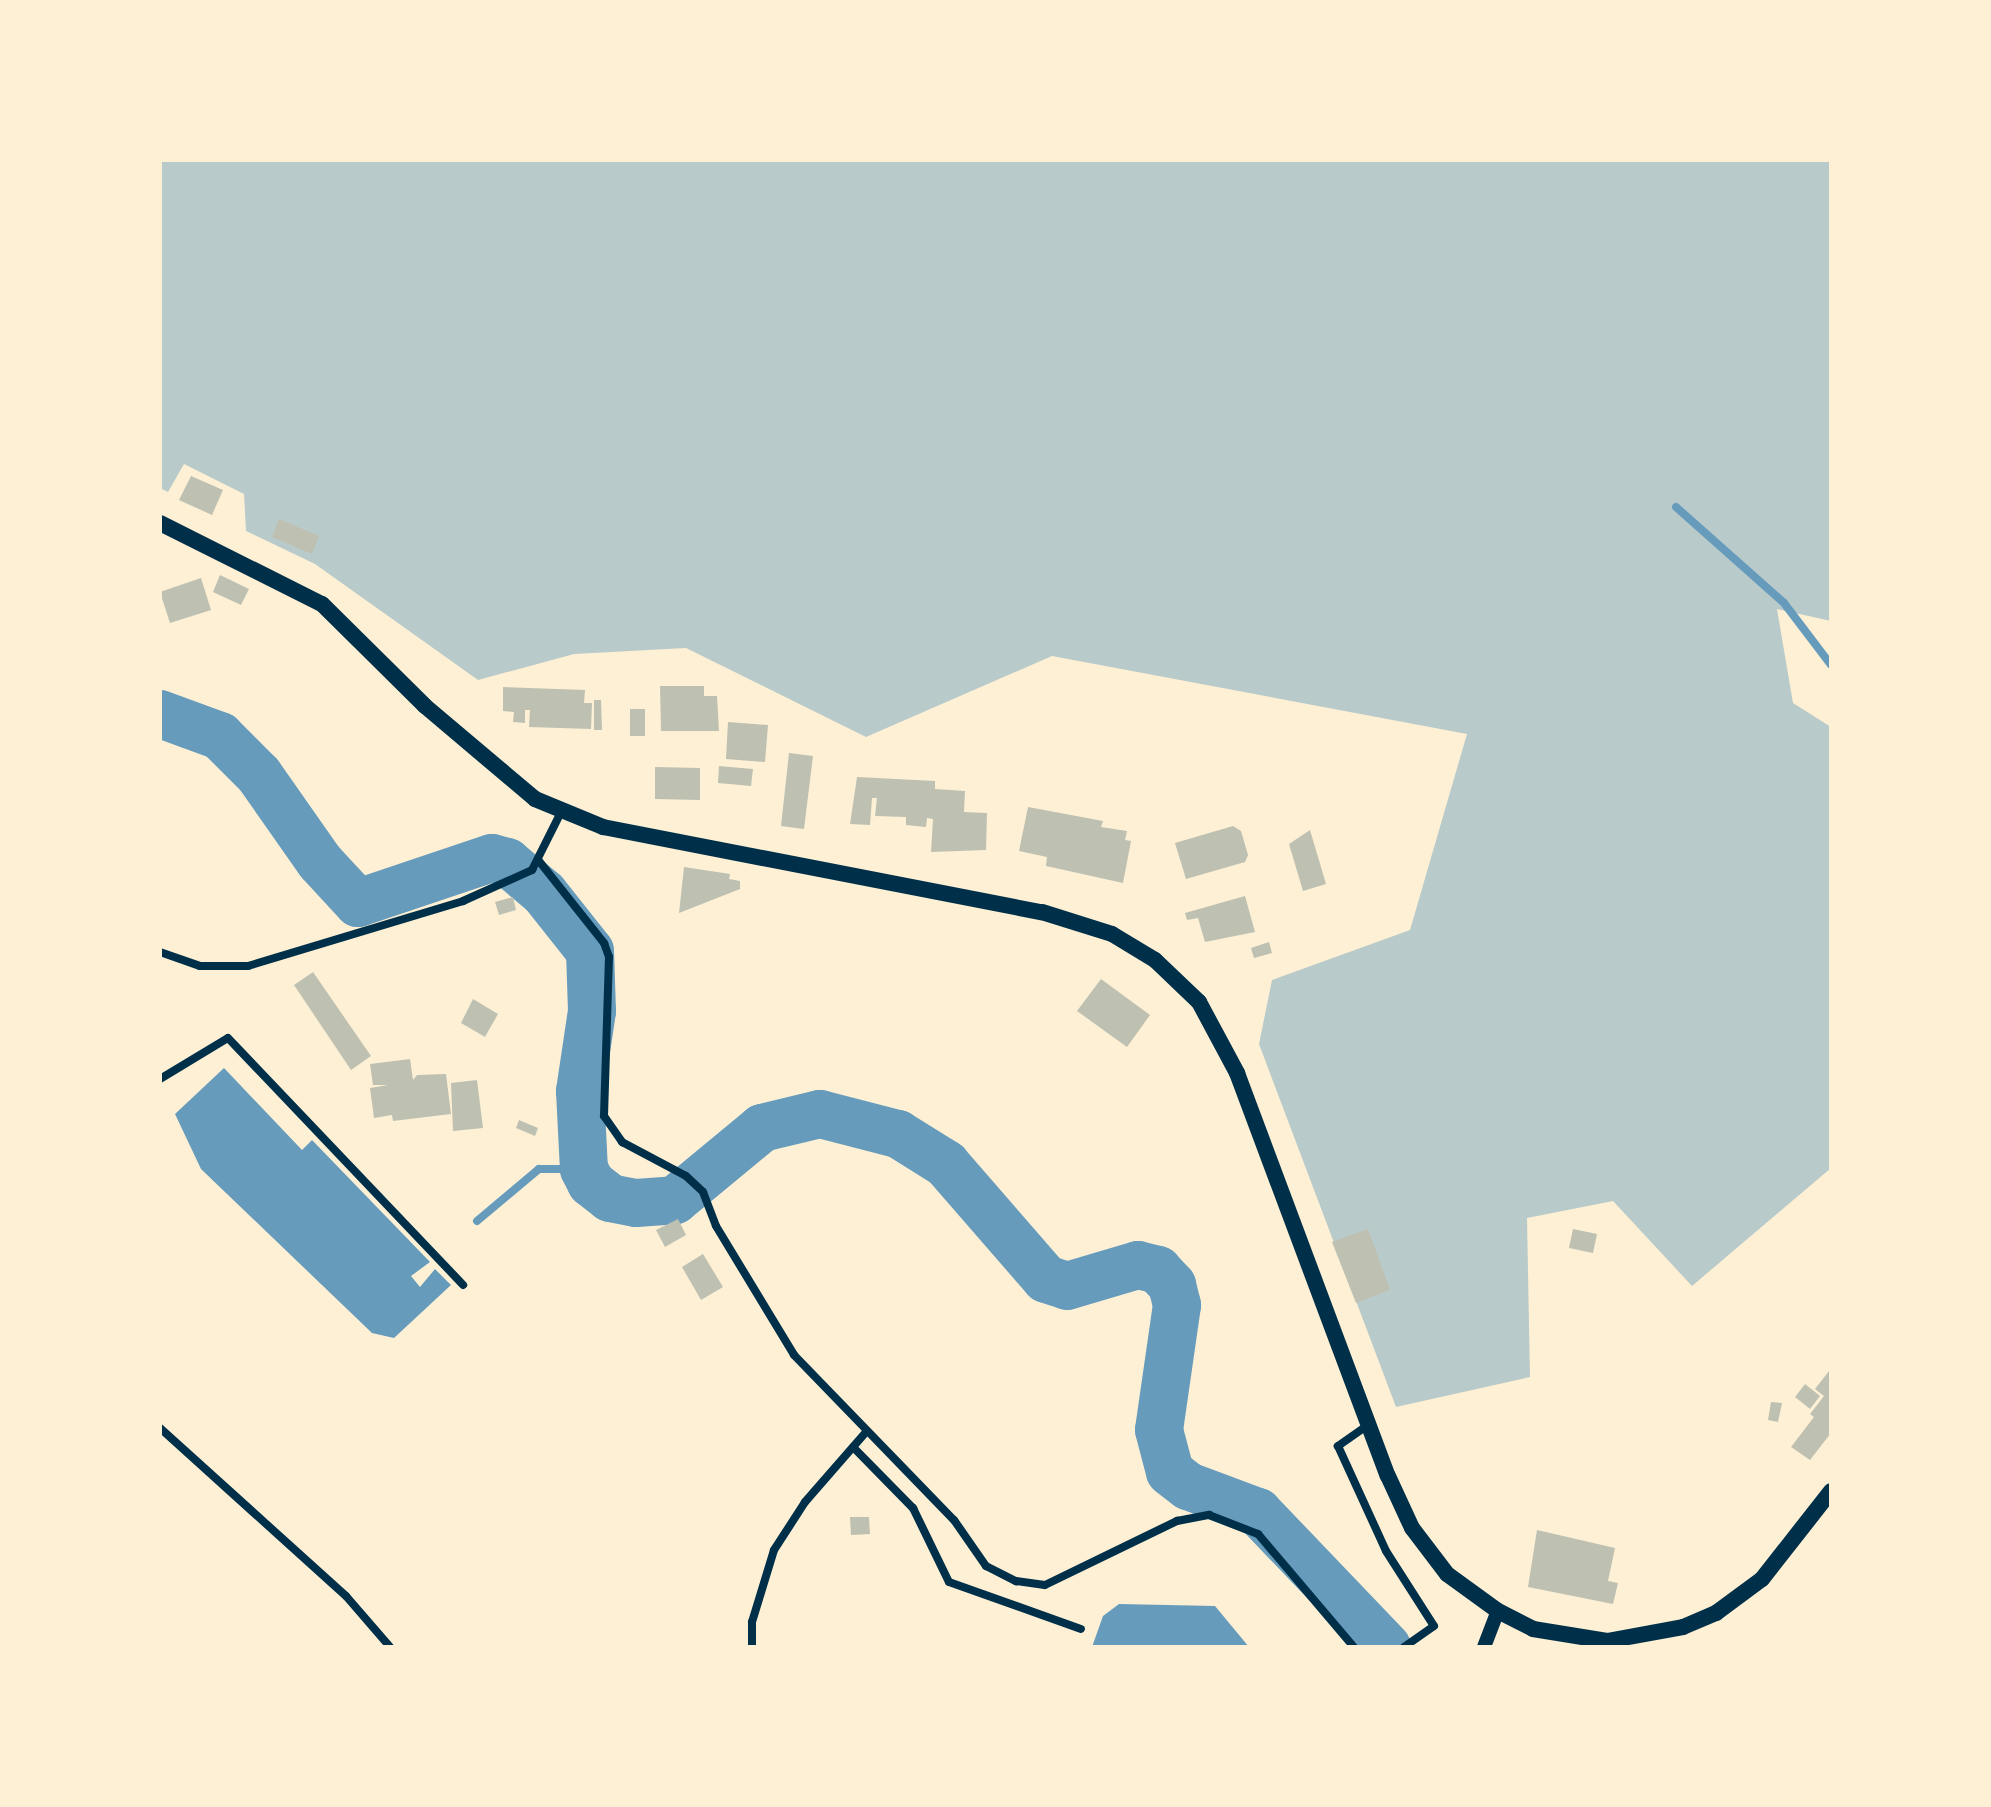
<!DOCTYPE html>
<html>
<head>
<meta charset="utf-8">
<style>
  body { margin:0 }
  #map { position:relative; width:1991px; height:1807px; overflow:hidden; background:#fdf0d5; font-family:"Work Sans",sans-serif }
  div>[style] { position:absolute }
  .green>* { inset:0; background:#b9caca }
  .water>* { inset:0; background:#669bbc }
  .stream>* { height:8px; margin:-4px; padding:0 4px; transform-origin:4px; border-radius:4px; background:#669bbc }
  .river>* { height:48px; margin:-24px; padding:0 24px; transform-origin:24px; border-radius:24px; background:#669bbc }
  .building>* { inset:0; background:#bec0b2 }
  .minor>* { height:8px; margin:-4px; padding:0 4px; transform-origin:4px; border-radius:4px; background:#003049 }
  .tertiary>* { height:14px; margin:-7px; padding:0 7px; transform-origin:7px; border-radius:7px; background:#003049 }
  .secondary>* { height:16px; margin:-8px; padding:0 8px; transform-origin:8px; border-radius:8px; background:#003049 }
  span { translate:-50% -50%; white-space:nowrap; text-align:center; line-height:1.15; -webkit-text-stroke:6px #fdf0d5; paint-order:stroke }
  .frame { position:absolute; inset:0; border:162px solid #fdf0d5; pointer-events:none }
</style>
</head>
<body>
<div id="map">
  <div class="green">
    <i style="clip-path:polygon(160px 160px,1831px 160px,1831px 621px,1777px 609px,1793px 703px,1831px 727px,1831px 1168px,1692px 1286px,1613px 1201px,1527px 1218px,1530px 1377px,1396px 1407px,1259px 1044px,1272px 980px,1410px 930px,1467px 734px,1052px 656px,866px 737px,686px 648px,574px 654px,478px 680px,315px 564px,246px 531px,244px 494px,184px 464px,168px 492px,160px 488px)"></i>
  </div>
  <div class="water">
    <i style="clip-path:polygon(224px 1068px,302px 1150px,312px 1140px,430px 1262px,411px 1276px,420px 1287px,435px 1269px,451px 1285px,394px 1338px,372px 1333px,201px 1169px,175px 1114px)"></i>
    <i style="clip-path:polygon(1119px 1604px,1215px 1606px,1249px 1647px,1092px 1647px,1103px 1616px)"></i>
  </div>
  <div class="stream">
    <i style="left:1676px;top:507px;width:144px;rotate:41.6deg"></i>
    <i style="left:1784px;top:603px;width:78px;rotate:52.8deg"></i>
    <i style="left:477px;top:1221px;width:81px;rotate:-40deg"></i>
    <i style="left:539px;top:1169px;width:45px"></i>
  </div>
  <div class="river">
    <i style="left:160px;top:714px;width:64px;rotate:20.1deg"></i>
    <i style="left:220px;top:736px;width:55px;rotate:45deg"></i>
    <i style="left:259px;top:775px;width:106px;rotate:55deg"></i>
    <i style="left:320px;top:862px;width:56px;rotate:47.2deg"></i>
    <i style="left:358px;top:903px;width:141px;rotate:-18.6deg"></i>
    <i style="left:492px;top:858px;width:16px;rotate:15deg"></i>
    <i style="left:507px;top:862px;width:48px;rotate:40deg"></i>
    <i style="left:544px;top:893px;width:74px;rotate:51.6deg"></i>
    <i style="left:590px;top:951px;width:60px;rotate:88.1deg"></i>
    <i style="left:592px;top:1011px;width:81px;rotate:98.5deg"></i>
    <i style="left:580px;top:1091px;width:78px;rotate:87.1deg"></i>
    <i style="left:584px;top:1169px;width:16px;rotate:63deg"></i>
    <i style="left:591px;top:1183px;width:24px;rotate:38deg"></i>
    <i style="left:610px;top:1198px;width:26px;rotate:11deg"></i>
    <i style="left:636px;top:1203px;width:39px;rotate:-4deg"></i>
    <i style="left:675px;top:1200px;width:113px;rotate:-39.6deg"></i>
    <i style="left:762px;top:1128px;width:60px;rotate:-13.6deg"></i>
    <i style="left:820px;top:1114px;width:81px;rotate:14.4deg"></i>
    <i style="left:898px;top:1134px;width:57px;rotate:32deg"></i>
    <i style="left:946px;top:1164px;width:152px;rotate:49deg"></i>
    <i style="left:1046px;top:1279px;width:22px;rotate:18deg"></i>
    <i style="left:1067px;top:1286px;width:74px;rotate:-16.5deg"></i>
    <i style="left:1138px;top:1265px;width:21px;rotate:14deg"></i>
    <i style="left:1158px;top:1270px;width:21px;rotate:47deg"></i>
    <i style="left:1172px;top:1285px;width:21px;rotate:76deg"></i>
    <i style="left:1177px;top:1305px;width:126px;rotate:98.2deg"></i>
    <i style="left:1159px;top:1430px;width:43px;rotate:75.3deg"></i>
    <i style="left:1170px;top:1472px;width:23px;rotate:38deg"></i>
    <i style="left:1188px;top:1486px;width:75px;rotate:20.4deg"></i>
    <i style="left:1258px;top:1512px;width:187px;rotate:46.3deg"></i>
  </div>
  <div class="building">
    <i style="clip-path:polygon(191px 476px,223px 490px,212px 515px,179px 500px)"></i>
    <i style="clip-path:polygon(279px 519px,319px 536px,312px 554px,272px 537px)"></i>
    <i style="clip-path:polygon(220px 575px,249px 589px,241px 605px,213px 592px)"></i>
    <i style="clip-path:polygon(201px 578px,211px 610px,170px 623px,160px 592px)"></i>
    <i style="clip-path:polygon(660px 686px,704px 686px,704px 696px,717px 696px,719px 731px,661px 731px)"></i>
    <i style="clip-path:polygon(503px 687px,585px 690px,584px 703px,592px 703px,591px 729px,529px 727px,530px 710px,525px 710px,525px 723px,513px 722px,514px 712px,503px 711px)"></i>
    <i style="clip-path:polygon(594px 700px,601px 700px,602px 730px,594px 730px)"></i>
    <i style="clip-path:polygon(630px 709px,645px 709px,645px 736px,630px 736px)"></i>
    <i style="clip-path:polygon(728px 722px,768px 725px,765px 762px,726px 759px)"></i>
    <i style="clip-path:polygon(789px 753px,813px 756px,804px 829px,781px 826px)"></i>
    <i style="clip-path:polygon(719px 766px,753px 769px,751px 786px,718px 783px)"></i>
    <i style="clip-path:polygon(655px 767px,700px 768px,700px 800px,655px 799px)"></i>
    <i style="clip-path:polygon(857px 777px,935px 781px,935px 789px,965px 791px,964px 812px,987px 813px,986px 850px,931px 852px,933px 819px,927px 818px,926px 827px,906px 825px,906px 817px,875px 816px,877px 798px,872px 798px,870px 825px,850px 824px)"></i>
    <i style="clip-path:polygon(1028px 807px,1103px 821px,1101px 827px,1127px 831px,1125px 840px,1131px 841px,1123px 883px,1046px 866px,1047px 857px,1019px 851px)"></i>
    <i style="clip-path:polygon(1233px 826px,1241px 831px,1248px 855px,1245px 862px,1186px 879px,1175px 843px)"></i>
    <i style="clip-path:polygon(1310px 830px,1326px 884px,1303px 891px,1289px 844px)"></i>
    <i style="clip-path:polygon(684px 867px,730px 874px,729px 879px,740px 881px,740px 889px,679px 913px)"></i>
    <i style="clip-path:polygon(1245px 896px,1255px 932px,1205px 942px,1198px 918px,1187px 920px,1185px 913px)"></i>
    <i style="clip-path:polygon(513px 897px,516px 910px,499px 915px,495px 902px)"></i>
    <i style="clip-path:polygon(1269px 942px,1272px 953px,1254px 958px,1251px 948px)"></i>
    <i style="clip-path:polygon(313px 972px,371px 1056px,351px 1070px,294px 985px)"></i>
    <i style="clip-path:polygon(1101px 979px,1150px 1015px,1127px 1047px,1077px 1011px)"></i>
    <i style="clip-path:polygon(473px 999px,498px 1014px,485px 1037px,461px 1023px)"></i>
    <i style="clip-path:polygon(410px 1059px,413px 1080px,417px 1075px,446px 1074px,451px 1114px,393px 1121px,392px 1115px,374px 1118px,370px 1088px,388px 1085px,373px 1085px,370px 1064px)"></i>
    <i style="clip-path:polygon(477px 1080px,483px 1128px,453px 1131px,451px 1083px)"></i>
    <i style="clip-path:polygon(519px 1120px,538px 1128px,535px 1136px,516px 1128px)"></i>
    <i style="clip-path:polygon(678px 1219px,686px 1235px,665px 1247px,656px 1230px)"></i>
    <i style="clip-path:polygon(1368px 1229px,1390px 1290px,1356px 1303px,1332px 1242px)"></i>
    <i style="clip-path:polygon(1573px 1229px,1597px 1234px,1593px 1253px,1569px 1248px)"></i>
    <i style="clip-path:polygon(703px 1254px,723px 1287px,701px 1300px,682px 1267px)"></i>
    <i style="clip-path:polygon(1829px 1371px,1831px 1433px,1810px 1460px,1791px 1447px,1814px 1417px,1810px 1414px,1824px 1396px,1815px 1389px)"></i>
    <i style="clip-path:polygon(1805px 1384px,1820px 1396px,1810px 1409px,1795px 1397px)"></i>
    <i style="clip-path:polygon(1771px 1402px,1782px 1403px,1778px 1422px,1768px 1420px)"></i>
    <i style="clip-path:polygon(850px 1517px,869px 1517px,870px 1534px,851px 1535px)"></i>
    <i style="clip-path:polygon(1537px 1530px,1615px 1548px,1608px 1581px,1618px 1583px,1613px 1604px,1528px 1587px)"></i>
  </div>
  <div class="minor">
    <i style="left:539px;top:861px;width:105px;rotate:51.6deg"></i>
    <i style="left:604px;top:943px;width:15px;rotate:70deg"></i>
    <i style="left:609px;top:957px;width:159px;rotate:91.8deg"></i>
    <i style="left:604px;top:1116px;width:32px;rotate:55deg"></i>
    <i style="left:622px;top:1142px;width:72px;rotate:28deg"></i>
    <i style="left:686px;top:1176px;width:23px;rotate:43deg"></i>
    <i style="left:703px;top:1192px;width:36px;rotate:69deg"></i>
    <i style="left:716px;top:1226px;width:151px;rotate:58.8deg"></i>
    <i style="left:794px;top:1355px;width:230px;rotate:45.9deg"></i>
    <i style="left:954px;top:1520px;width:56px;rotate:55.2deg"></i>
    <i style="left:986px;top:1566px;width:34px;rotate:27deg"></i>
    <i style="left:1016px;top:1581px;width:29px;rotate:8deg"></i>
    <i style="left:1045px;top:1585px;width:147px;rotate:-25.9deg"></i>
    <i style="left:1177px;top:1521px;width:33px;rotate:-11deg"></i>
    <i style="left:1209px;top:1515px;width:53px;rotate:21.2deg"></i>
    <i style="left:1258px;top:1534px;width:148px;rotate:49.7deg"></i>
    <i style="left:160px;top:952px;width:42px;rotate:19.3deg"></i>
    <i style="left:200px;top:966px;width:48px"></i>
    <i style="left:248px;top:966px;width:225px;rotate:-16.8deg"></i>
    <i style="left:463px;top:901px;width:76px;rotate:-24.2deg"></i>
    <i style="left:532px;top:870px;width:67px;rotate:-63.4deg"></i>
    <i style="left:160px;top:1079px;width:79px;rotate:-31.1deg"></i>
    <i style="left:228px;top:1038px;width:341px;rotate:46.4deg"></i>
    <i style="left:1368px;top:1425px;width:37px;rotate:145deg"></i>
    <i style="left:1338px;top:1446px;width:115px;rotate:65.4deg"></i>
    <i style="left:1386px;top:1551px;width:89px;rotate:57.4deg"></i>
    <i style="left:1434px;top:1626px;width:37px;rotate:145deg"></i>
    <i style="left:160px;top:1428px;width:251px;rotate:42.1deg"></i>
    <i style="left:346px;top:1596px;width:67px;rotate:49.2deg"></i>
    <i style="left:853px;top:1447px;width:86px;rotate:45.5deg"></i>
    <i style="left:913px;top:1508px;width:82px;rotate:64.1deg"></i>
    <i style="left:949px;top:1582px;width:140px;rotate:19.6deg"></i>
    <i style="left:752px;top:1647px;width:25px;rotate:-90deg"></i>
    <i style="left:752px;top:1622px;width:75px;rotate:-73deg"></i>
    <i style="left:774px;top:1550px;width:57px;rotate:-57.1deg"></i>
    <i style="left:805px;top:1502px;width:93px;rotate:-48.9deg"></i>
  </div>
  <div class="tertiary">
    <i style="left:1484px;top:1647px;width:39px;rotate:-69deg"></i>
  </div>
  <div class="secondary">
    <i style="left:160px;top:523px;width:181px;rotate:26.6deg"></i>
    <i style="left:322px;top:604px;width:145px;rotate:44.7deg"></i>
    <i style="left:425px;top:706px;width:144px;rotate:40.2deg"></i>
    <i style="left:535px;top:799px;width:74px;rotate:22.4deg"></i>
    <i style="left:603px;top:827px;width:447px;rotate:11deg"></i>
    <i style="left:1042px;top:912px;width:73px;rotate:17.4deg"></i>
    <i style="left:1112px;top:934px;width:50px;rotate:31.2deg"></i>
    <i style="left:1155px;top:960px;width:61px;rotate:43.7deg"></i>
    <i style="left:1199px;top:1002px;width:81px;rotate:61.8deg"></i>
    <i style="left:1237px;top:1073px;width:430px;rotate:69.5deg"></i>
    <i style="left:1388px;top:1476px;width:57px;rotate:65.2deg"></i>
    <i style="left:1412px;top:1528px;width:58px;rotate:52.7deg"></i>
    <i style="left:1447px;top:1574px;width:63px;rotate:36deg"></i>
    <i style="left:1498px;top:1611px;width:39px;rotate:27deg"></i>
    <i style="left:1533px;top:1629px;width:75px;rotate:9.2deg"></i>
    <i style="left:1607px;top:1641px;width:77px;rotate:-10.4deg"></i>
    <i style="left:1683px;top:1627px;width:36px;rotate:-23deg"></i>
    <i style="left:1716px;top:1613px;width:57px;rotate:-36.5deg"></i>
    <i style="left:1762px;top:1579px;width:112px;rotate:-51.9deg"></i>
  </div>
  <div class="frame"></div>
</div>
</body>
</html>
